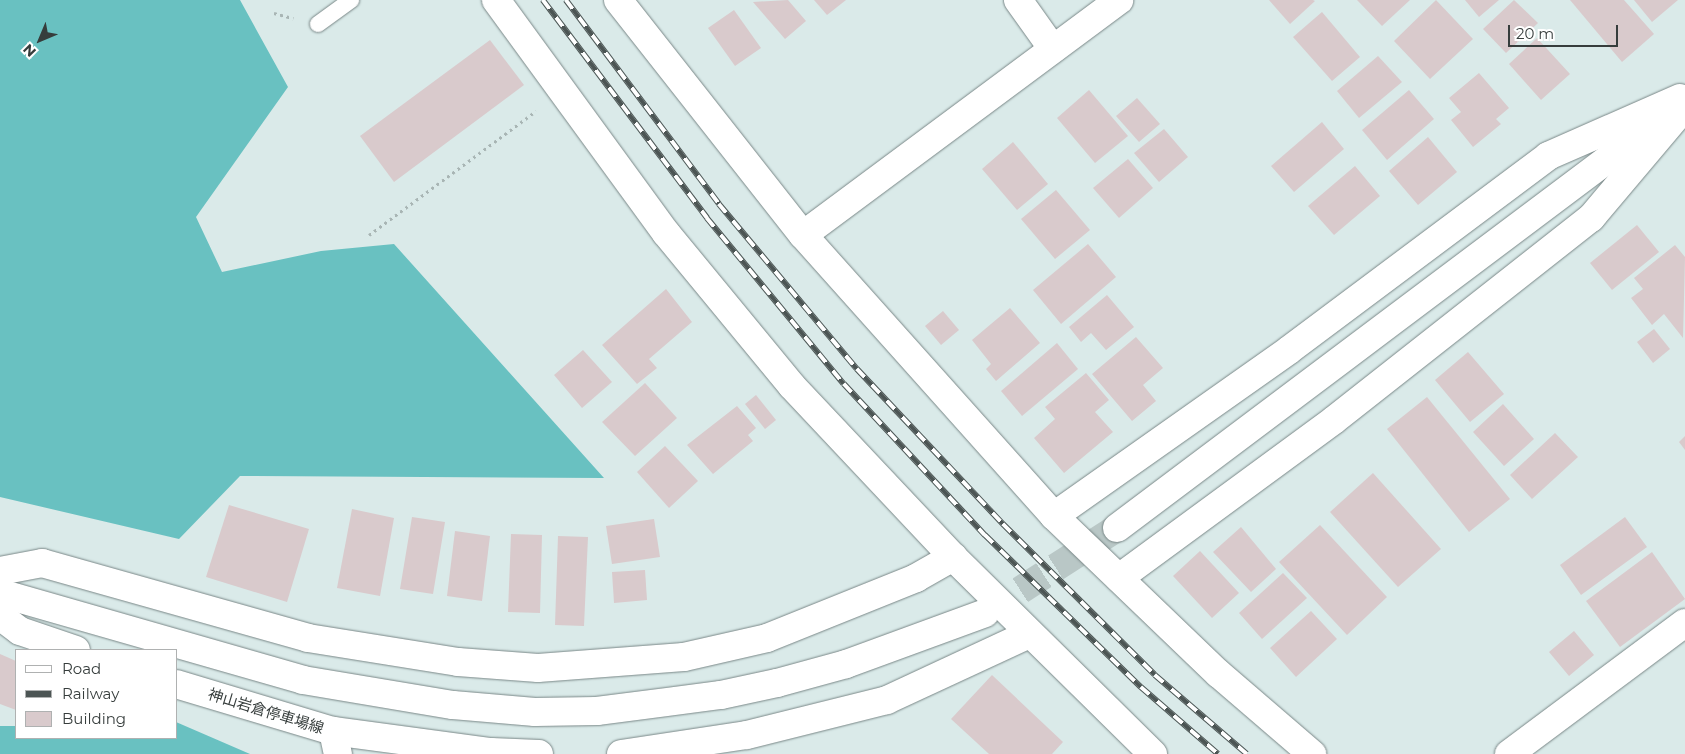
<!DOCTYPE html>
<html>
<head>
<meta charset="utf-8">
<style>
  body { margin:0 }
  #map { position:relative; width:1685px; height:754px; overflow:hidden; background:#daeae9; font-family:Montserrat,"Noto Sans JP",sans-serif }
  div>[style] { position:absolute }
  .forest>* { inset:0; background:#69c1c1 }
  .building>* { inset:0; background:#d9cacc }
  .tertiary-tunnel>* { height:28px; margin-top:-14px; transform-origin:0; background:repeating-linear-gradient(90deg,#b9c7c6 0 28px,transparent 0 42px) }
  .path>* { height:3px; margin-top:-1.5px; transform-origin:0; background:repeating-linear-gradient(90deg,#a8b5b4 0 2.5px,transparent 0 6.5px) }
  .roads { filter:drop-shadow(0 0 1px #798787) drop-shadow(0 0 1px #798787) }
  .service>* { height:16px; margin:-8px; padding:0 8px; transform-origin:8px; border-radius:8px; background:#fff }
  .minor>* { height:28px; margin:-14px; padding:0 14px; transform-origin:14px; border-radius:14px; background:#fff }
  .tertiary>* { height:28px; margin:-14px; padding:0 14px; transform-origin:14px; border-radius:14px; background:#fff }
  .secondary>* { height:28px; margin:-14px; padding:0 14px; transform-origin:14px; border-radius:14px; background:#fff }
  .rail>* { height:5.5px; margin-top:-2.75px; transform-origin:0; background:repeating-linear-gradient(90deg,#fff 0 11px,#4c5554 0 22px); box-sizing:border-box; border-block:1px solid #4c5554 }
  span { translate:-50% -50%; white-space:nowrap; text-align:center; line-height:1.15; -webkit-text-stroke:4.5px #fff; paint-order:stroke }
  .street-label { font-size:15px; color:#363d3c }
  .legend { position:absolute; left:15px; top:649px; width:162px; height:90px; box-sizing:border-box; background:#fff; border:1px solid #afb1b1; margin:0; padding:6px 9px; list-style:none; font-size:15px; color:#363d3c }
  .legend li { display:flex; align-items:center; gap:10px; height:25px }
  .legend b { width:25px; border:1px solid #afb1b1 }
  .north { position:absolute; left:15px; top:15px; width:50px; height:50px; -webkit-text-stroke:4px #fff; paint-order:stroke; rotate:225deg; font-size:14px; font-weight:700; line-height:20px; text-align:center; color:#363d3c }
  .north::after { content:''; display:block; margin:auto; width:18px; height:22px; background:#363d3c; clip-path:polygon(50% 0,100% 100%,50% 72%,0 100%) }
  .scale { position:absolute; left:1508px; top:25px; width:110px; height:22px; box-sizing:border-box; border:2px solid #363d3c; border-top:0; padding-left:6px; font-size:15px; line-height:18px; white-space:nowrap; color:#363d3c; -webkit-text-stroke:4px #fff; paint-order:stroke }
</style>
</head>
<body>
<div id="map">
  <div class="forest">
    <i style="clip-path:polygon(0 0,240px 0,288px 87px,196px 217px,222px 272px,321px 251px,394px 244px,604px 478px,240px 476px,179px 539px,0 497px)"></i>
    <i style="clip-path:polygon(176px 722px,250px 754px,0 754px,0 726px,16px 726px,16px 738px,176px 738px)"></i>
  </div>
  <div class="building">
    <i style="clip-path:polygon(788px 0,806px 21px,785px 39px,753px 2px)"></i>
    <i style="clip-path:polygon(814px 0,846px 0,827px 15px)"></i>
    <i style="clip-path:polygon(1269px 0,1313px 0,1315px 1px,1290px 24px)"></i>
    <i style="clip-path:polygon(1357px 0,1410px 0,1382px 26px)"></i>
    <i style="clip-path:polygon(1436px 0,1473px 39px,1430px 79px,1394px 41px)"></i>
    <i style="clip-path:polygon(1465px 0,1499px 0,1479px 17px)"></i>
    <i style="clip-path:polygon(1514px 0,1538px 23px,1506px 53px,1483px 29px)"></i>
    <i style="clip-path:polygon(1570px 0,1624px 0,1654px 34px,1622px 62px)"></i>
    <i style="clip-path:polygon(1634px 0,1678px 0,1652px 22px)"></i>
    <i style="clip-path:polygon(734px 10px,761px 48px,735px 66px,708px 28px)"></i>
    <i style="clip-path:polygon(1322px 12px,1360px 57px,1332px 81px,1293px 37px)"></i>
    <i style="clip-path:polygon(1537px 38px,1570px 74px,1541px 100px,1509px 64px)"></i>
    <i style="clip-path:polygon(490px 40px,524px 85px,394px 182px,360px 136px)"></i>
    <i style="clip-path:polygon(1378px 56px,1402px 82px,1359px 118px,1337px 91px)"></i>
    <i style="clip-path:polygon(1479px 73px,1509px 108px,1496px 119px,1501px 124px,1473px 147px,1451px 120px,1461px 112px,1449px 98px)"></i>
    <i style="clip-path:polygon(1089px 90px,1128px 136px,1095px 163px,1057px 118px)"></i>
    <i style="clip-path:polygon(1409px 90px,1434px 119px,1387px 160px,1362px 130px)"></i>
    <i style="clip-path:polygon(1137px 98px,1160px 124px,1139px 142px,1116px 116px)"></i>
    <i style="clip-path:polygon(1322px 122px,1344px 149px,1294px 192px,1271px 166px)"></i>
    <i style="clip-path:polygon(1164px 129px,1188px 157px,1159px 182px,1134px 153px)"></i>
    <i style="clip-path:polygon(1428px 137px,1457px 172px,1418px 205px,1389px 171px)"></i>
    <i style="clip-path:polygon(1013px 142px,1048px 184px,1017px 210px,982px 169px)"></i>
    <i style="clip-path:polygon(1128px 159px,1153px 188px,1119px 218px,1093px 188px)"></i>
    <i style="clip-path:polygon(1355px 166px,1380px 196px,1334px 235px,1308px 206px)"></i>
    <i style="clip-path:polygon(1056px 190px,1090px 230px,1055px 259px,1021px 219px)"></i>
    <i style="clip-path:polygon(1637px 225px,1659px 252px,1612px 290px,1590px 263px)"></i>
    <i style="clip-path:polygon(1088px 244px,1116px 277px,1061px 324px,1033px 290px)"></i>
    <i style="clip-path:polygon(1675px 245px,1685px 257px,1683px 338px,1664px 314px,1652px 325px,1631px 298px,1643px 289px,1634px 278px)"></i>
    <i style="clip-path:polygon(666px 289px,692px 322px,649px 359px,657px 368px,637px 384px,602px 345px)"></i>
    <i style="clip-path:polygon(1107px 295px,1134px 327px,1106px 350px,1091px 333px,1081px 342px,1069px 327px)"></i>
    <i style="clip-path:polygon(1010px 308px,1040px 343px,996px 381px,986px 369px,991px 364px,972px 340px)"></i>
    <i style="clip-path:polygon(943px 311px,959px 330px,941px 345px,925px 326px)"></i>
    <i style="clip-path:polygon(1654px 329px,1670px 349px,1653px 363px,1637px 342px)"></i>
    <i style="clip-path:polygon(1136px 337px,1163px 368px,1143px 385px,1156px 401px,1132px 421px,1092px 374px)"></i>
    <i style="clip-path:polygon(1057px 343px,1078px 369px,1022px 416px,1001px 391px)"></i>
    <i style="clip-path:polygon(583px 350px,612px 382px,582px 408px,554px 375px)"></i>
    <i style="clip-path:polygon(1468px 352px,1504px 394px,1470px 422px,1435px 380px)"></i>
    <i style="clip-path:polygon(1086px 373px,1109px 400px,1095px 412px,1113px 432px,1064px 473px,1034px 438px,1055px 419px,1045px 407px)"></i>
    <i style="clip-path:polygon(645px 383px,677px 418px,635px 456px,602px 422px)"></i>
    <i style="clip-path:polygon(756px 395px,776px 420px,765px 429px,745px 404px)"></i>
    <i style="clip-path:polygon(1427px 397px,1510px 499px,1469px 532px,1387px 429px)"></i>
    <i style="clip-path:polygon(1503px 404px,1534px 439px,1504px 466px,1473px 432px)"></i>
    <i style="clip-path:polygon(737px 406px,756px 428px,748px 435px,753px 441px,713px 474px,687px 445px)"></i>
    <i style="clip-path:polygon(1555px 433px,1578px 457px,1532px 499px,1510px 475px)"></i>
    <i style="clip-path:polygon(1685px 436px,1685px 450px,1679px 442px)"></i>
    <i style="clip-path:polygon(665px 446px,698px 481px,669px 508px,637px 472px)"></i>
    <i style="clip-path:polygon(1373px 473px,1441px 549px,1398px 587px,1330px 512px)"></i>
    <i style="clip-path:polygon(229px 505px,309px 529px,287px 602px,206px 577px)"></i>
    <i style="clip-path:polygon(352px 509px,394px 518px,380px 596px,337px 588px)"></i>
    <i style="clip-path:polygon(412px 517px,445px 522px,433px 594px,400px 589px)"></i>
    <i style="clip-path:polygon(1625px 517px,1647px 547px,1581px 595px,1560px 565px)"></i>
    <i style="clip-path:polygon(654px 519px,660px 557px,612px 564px,606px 526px)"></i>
    <i style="clip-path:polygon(1320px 525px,1387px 597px,1347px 635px,1279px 562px)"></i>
    <i style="clip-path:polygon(1241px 527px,1276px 569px,1251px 592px,1213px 552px)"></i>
    <i style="clip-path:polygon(455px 531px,490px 536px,482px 601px,447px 596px)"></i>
    <i style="clip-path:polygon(511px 534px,542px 535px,540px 613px,508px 612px)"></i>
    <i style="clip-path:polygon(558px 536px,588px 537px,584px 626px,555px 625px)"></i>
    <i style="clip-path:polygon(1200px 551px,1239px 593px,1212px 618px,1173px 576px)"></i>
    <i style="clip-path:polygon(1652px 552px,1685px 599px,1620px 647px,1586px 601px)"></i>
    <i style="clip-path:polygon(645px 570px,647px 600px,614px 603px,612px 572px)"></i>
    <i style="clip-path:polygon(1283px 573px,1307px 598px,1262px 639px,1239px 613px)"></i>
    <i style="clip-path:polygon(1311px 611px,1337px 639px,1296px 677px,1270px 648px)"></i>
    <i style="clip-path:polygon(1574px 631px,1594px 655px,1569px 676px,1549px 652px)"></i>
    <i style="clip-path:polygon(0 654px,16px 661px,16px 710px,0 704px)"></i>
    <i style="clip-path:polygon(992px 675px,1063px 742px,1052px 754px,989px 754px,951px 719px)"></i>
  </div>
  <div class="tertiary-tunnel">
    <i style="left:985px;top:613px;width:157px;rotate:-32.8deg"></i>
  </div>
  <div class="path">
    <i style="left:274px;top:13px;width:20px;rotate:15deg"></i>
    <i style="left:369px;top:235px;width:208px;rotate:-36.6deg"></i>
  </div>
  <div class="roads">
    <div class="service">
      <i style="left:318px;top:24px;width:41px;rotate:-36deg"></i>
    </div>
    <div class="minor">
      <i style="left:496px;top:0;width:288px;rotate:53.9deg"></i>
      <i style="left:666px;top:233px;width:198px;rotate:50.5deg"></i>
      <i style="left:792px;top:386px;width:235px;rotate:46.7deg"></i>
      <i style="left:953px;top:557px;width:281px;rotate:44.6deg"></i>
      <i style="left:618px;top:0;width:299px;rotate:51.8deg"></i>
      <i style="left:803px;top:235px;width:377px;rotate:48.2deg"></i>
      <i style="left:1054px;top:516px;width:228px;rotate:43.8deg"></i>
      <i style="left:1219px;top:674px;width:123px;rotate:40.7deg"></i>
      <i style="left:1018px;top:0;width:60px;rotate:54.5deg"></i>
      <i style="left:803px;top:235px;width:394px;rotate:-36.6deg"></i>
      <i style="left:1054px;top:516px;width:288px;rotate:-35.2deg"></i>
      <i style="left:1289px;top:350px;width:324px;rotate:-36.8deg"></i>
      <i style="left:1548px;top:156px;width:144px;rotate:-23.7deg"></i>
      <i style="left:0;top:571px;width:43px;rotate:-10.8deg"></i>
      <i style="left:42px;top:563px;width:276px;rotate:15.7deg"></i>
      <i style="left:308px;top:638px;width:152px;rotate:9.1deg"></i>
      <i style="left:458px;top:662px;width:80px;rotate:4.3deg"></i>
      <i style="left:538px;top:668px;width:146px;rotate:-4.3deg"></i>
      <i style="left:684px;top:657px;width:85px;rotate:-12.9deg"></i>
      <i style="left:767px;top:638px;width:161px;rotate:-21.9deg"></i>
      <i style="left:916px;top:578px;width:43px;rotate:-29.6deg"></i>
      <i style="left:1119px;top:578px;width:267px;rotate:-36.3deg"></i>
      <i style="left:1334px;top:420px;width:327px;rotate:-38.2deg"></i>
      <i style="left:1591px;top:218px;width:141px;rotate:-49.9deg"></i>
      <i style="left:333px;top:731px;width:159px;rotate:7.6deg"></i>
      <i style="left:491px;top:752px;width:48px;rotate:2.4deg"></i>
      <i style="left:621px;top:754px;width:127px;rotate:-8.6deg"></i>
      <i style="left:747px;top:735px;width:144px;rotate:-14deg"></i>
      <i style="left:887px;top:700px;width:157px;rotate:-24.9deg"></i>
      <i style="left:1509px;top:754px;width:219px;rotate:-36.7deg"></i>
    </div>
    <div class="tertiary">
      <i style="left:1117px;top:528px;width:711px;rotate:-36.93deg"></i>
      <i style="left:0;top:593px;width:315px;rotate:16deg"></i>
      <i style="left:303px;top:680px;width:152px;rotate:9.5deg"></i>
      <i style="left:453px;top:705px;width:82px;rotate:4.9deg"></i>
      <i style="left:535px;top:712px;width:62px;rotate:-0.9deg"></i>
      <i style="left:597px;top:711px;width:125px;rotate:-7.4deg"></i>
      <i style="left:721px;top:695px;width:57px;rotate:-12.1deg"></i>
      <i style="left:777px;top:683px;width:72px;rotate:-15.4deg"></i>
      <i style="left:846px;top:664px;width:148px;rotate:-20.1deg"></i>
    </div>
    <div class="secondary">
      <i style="left:0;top:616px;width:25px;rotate:37deg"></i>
      <i style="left:20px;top:631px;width:59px;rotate:18.7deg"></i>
      <i style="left:176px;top:684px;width:164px;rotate:16.7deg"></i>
      <i style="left:333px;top:731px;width:24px;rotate:78deg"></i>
    </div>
  </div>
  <div class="rail">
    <i style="left:543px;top:0;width:273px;rotate:53deg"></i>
    <i style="left:707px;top:218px;width:215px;rotate:50.5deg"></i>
    <i style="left:844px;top:384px;width:207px;rotate:47deg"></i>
    <i style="left:985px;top:535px;width:218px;rotate:44.3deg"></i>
    <i style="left:1141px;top:687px;width:102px;rotate:41deg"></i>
    <i style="left:566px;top:0;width:255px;rotate:53.1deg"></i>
    <i style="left:719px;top:204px;width:215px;rotate:50.1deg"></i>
    <i style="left:857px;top:369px;width:213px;rotate:46.7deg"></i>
    <i style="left:1003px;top:524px;width:214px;rotate:44.8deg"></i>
    <i style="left:1155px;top:675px;width:121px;rotate:40.7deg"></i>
  </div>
  <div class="street-label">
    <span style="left:266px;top:711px;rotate:17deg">神山岩倉停車場線</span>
  </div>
  <ul class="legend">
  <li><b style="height:6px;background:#fff"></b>Road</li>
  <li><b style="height:6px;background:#4c5554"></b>Railway</li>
  <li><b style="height:14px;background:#d9cacc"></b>Building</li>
  </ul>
  <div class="north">N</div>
  <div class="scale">20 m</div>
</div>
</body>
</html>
